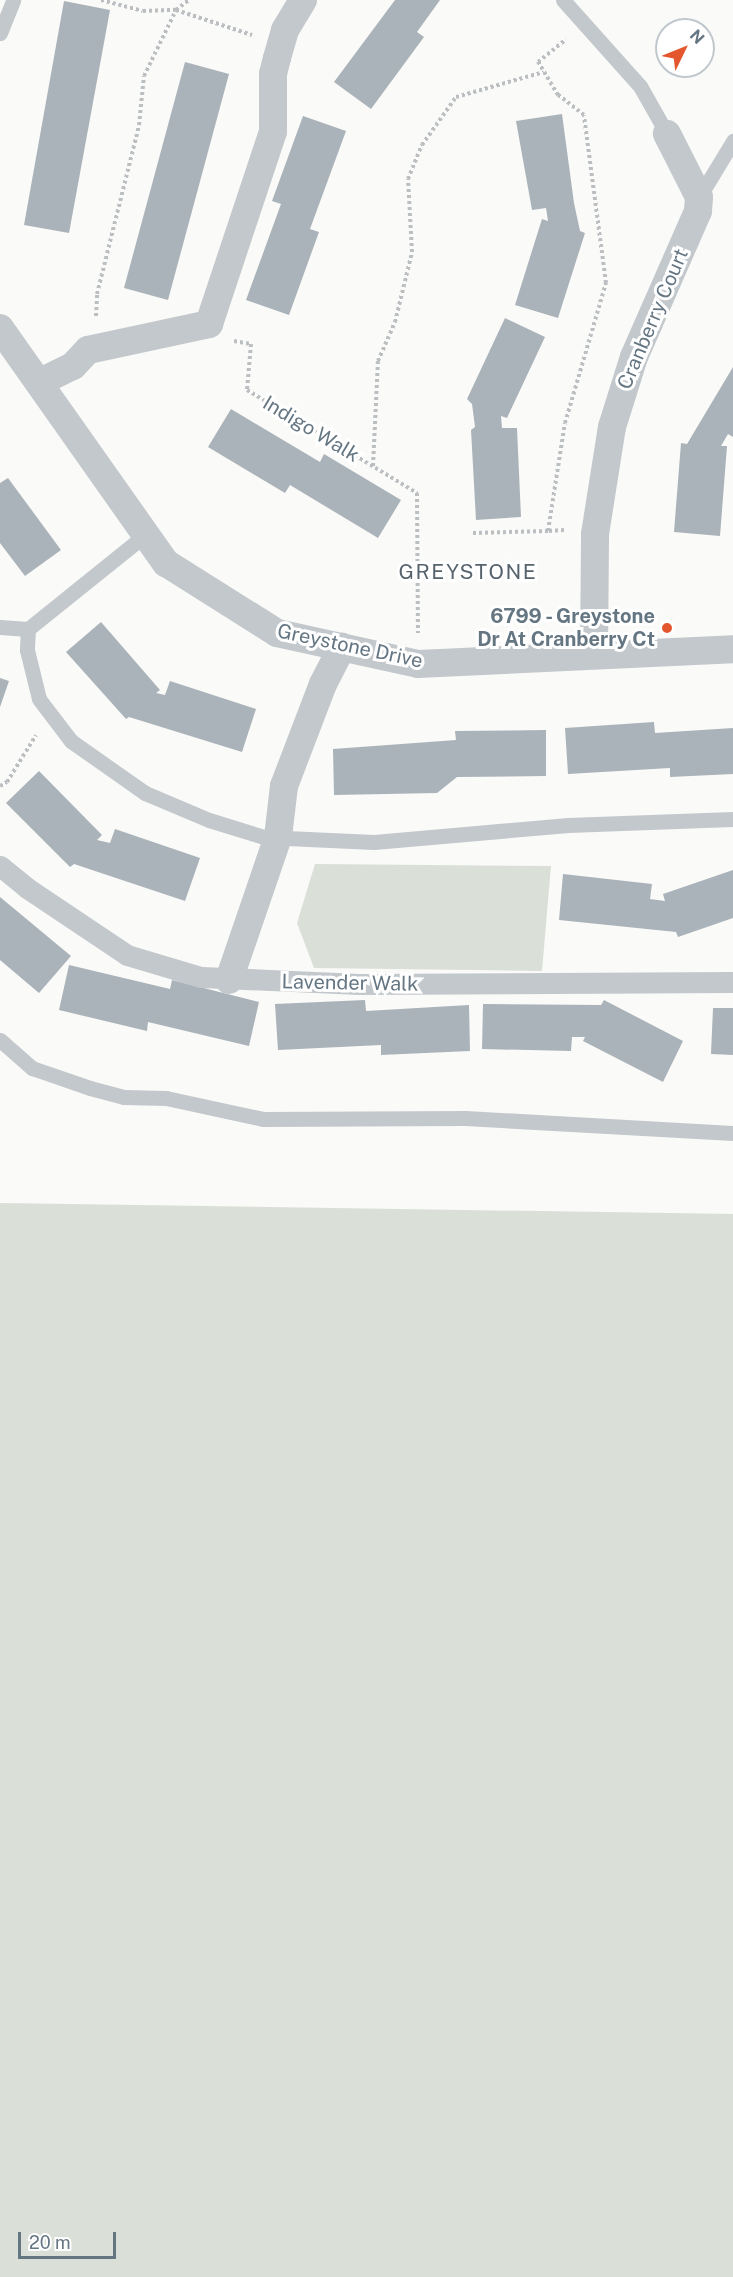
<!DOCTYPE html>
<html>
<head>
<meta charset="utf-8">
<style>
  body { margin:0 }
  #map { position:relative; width:733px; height:2277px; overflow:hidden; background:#fafaf8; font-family:"Public Sans",sans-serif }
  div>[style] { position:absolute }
  .green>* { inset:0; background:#dadfd7 }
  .building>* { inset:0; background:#aab3b9 }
  .path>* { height:4px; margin-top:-2px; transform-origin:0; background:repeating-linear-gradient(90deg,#bbbfc2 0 3px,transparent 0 6px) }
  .service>* { height:15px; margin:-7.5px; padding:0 7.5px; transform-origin:7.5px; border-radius:7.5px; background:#c3c8cc }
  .pedestrian>* { height:21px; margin:-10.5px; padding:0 10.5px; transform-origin:10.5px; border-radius:10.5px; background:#c3c8cc }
  .minor>* { height:28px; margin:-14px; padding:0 14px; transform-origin:14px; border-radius:14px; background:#c3c8cc }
  .dots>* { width:16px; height:16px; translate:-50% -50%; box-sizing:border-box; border:3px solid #fff; border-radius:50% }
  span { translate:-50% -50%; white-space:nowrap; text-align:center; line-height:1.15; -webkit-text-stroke:6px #fff; paint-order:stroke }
  .street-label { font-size:20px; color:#657683 }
  .poi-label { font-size:20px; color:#657683; font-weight:700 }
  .right { translate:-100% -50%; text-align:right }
  .neighbourhood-label { font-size:21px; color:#57646e; letter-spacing:1.5px }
  .north { position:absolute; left:655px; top:18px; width:60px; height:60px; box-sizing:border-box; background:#fff; border:2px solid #c1c8cd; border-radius:50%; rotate:47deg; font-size:16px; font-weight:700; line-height:24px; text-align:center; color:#657683 }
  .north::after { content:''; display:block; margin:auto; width:21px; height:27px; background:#e4572e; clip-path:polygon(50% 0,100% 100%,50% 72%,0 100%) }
  .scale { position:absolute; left:18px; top:2232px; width:98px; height:27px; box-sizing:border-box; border:3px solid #657683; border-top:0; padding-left:8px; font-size:18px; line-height:21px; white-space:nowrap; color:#657683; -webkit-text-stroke:4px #fff; paint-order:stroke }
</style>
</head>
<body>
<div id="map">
  <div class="green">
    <i style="clip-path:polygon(315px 864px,551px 866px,542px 971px,314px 968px,297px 923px)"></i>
    <i style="clip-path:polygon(0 1203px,733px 1214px,733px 2277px,0 2277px)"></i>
  </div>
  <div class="building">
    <i style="clip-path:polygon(395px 0,440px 0,417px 32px,424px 37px,371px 109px,334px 82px)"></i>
    <i style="clip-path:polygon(64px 1px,110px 10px,69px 233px,24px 225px)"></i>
    <i style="clip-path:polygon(185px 62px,229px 74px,168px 300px,124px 288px)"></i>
    <i style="clip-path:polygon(562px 114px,574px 203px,580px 231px,585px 233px,558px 318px,515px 305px,542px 219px,548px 221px,546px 208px,532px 210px,516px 121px)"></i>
    <i style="clip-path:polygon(303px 116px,346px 131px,310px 229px,319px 232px,289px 315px,246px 300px,281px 204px,272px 201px)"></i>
    <i style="clip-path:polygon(505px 318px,545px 337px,507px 418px,501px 416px,502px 428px,517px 428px,521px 517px,476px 520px,471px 430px,475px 427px,472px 404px,467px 399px)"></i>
    <i style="clip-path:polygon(733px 367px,733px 437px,728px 434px,721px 446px,727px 446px,720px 536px,674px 532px,681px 443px,687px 444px)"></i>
    <i style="clip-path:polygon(231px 409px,320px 462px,324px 454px,401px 500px,378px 538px,290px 485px,285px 493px,208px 447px)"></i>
    <i style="clip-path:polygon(8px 478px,61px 550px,25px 576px,0 543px,0 483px)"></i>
    <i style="clip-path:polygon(101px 622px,160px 690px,156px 693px,165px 695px,170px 681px,256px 709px,242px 752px,129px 717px,126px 719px,66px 652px)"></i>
    <i style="clip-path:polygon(0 678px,9px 681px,0 707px)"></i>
    <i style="clip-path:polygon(654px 722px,655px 733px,733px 728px,733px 774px,670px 777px,670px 768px,568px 774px,565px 728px)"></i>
    <i style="clip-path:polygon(546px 730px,546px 776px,457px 777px,437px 793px,334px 795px,333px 749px,456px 740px,455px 731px)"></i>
    <i style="clip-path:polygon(39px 771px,102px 835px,97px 840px,110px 843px,115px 829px,200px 858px,185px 901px,74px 864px,70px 867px,6px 803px)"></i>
    <i style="clip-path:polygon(733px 870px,733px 918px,678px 937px,676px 932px,559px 920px,563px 874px,652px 884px,650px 899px,665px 901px,663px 894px)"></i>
    <i style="clip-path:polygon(0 897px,71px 956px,39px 993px,0 960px)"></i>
    <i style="clip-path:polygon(69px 965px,170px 989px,172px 980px,259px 1002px,249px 1046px,148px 1022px,147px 1031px,59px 1010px)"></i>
    <i style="clip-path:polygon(365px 1000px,366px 1011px,469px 1005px,470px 1051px,381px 1055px,381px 1045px,278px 1050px,275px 1004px)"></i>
    <i style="clip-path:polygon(604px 1000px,683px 1041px,663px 1082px,583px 1041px,585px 1037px,572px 1037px,571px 1051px,482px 1049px,483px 1004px,601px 1005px)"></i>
    <i style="clip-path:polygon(713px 1008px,733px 1008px,733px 1055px,711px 1054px)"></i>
  </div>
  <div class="path">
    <i style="left:101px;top:0;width:43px;rotate:14.7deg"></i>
    <i style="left:143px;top:11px;width:33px;rotate:-2deg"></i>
    <i style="left:176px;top:10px;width:80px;rotate:18.2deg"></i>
    <i style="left:96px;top:316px;width:22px;rotate:-87deg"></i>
    <i style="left:97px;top:294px;width:174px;rotate:-76deg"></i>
    <i style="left:139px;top:125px;width:49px;rotate:-84.2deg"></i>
    <i style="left:144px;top:76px;width:73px;rotate:-64.1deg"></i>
    <i style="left:176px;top:10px;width:16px;rotate:-38deg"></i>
    <i style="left:234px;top:341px;width:17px;rotate:10deg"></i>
    <i style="left:251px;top:344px;width:46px;rotate:95deg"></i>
    <i style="left:247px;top:390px;width:199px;rotate:31.2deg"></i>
    <i style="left:417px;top:493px;width:140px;rotate:89.6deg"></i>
    <i style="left:373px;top:466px;width:105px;rotate:-87.3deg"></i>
    <i style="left:378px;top:361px;width:43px;rotate:-66.4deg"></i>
    <i style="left:395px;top:322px;width:72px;rotate:-76.3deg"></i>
    <i style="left:412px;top:252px;width:73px;rotate:-93.1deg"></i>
    <i style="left:408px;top:179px;width:37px;rotate:-68deg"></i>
    <i style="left:422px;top:145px;width:59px;rotate:-54.7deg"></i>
    <i style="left:456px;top:97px;width:91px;rotate:-15.9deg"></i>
    <i style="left:564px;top:530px;width:16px;rotate:176deg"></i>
    <i style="left:548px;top:531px;width:109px;rotate:-81.1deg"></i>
    <i style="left:565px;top:423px;width:146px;rotate:-73.7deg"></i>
    <i style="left:606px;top:283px;width:169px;rotate:-97.5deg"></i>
    <i style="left:584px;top:115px;width:33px;rotate:-142deg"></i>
    <i style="left:558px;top:95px;width:39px;rotate:-121deg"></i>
    <i style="left:538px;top:62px;width:36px;rotate:-39deg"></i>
    <i style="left:473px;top:533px;width:75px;rotate:-1.5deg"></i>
    <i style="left:0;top:786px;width:8px;rotate:-30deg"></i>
    <i style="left:7px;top:782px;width:55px;rotate:-58.3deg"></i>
  </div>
  <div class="service">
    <i style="left:563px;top:0;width:115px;rotate:48.2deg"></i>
    <i style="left:640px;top:86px;width:55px;rotate:60.6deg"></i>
    <i style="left:0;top:33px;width:35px;rotate:-68deg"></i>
    <i style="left:699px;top:197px;width:66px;rotate:-58.7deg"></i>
    <i style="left:0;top:627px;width:28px;rotate:4deg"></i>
    <i style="left:28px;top:629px;width:151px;rotate:-38.8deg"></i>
    <i style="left:28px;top:629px;width:21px;rotate:93deg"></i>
    <i style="left:27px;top:650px;width:50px;rotate:76.2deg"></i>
    <i style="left:39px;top:699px;width:53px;rotate:52.7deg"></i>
    <i style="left:71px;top:741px;width:90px;rotate:35.1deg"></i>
    <i style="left:145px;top:793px;width:69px;rotate:22.9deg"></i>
    <i style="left:209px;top:820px;width:58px;rotate:17.2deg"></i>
    <i style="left:264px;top:837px;width:110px;rotate:2.6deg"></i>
    <i style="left:374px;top:842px;width:195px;rotate:-5deg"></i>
    <i style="left:568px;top:825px;width:165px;rotate:-2.1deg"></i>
    <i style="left:0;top:1040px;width:43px;rotate:41.2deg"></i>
    <i style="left:32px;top:1068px;width:61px;rotate:19deg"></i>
    <i style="left:90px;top:1088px;width:35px;rotate:15deg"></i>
    <i style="left:124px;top:1097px;width:42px;rotate:1.4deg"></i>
    <i style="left:166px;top:1098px;width:99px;rotate:12.2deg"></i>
    <i style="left:263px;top:1119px;width:202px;rotate:-0.3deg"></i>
    <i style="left:465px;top:1118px;width:268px;rotate:3.2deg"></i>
  </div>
  <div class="pedestrian">
    <i style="left:0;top:866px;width:35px;rotate:39deg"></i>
    <i style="left:27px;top:888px;width:120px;rotate:33.8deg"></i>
    <i style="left:127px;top:955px;width:77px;rotate:16.6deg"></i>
    <i style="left:201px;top:977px;width:158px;rotate:2.5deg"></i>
    <i style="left:359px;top:984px;width:374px;rotate:-0.3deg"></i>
  </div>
  <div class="minor">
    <i style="left:0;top:328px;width:288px;rotate:54.8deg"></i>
    <i style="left:166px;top:563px;width:131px;rotate:32.2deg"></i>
    <i style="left:277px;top:633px;width:144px;rotate:12.4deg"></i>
    <i style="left:418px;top:664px;width:315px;rotate:-2.7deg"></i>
    <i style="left:40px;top:382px;width:37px;rotate:-26deg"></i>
    <i style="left:73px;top:366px;width:22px;rotate:-47deg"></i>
    <i style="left:88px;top:350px;width:124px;rotate:-12.1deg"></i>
    <i style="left:209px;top:324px;width:202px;rotate:-71.6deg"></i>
    <i style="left:273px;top:132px;width:58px;rotate:-90deg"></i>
    <i style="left:273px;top:74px;width:16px;rotate:-76deg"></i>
    <i style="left:277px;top:58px;width:29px;rotate:-74deg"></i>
    <i style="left:285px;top:30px;width:35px;rotate:-59deg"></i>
    <i style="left:594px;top:655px;width:121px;rotate:-89.5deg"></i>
    <i style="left:595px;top:534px;width:108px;rotate:-81deg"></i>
    <i style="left:612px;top:427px;width:73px;rotate:-72.6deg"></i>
    <i style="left:634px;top:357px;width:159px;rotate:-66.3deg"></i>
    <i style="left:698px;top:211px;width:14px;rotate:-86deg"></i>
    <i style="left:699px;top:197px;width:71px;rotate:-116.9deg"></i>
    <i style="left:229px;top:980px;width:151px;rotate:-71.1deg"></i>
    <i style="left:278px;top:837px;width:51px;rotate:-83.3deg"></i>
    <i style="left:284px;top:786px;width:109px;rotate:-69.1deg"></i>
    <i style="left:323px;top:684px;width:42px;rotate:-62.8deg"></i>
  </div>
  <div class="dots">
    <i style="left:667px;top:628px;background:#e4572e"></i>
  </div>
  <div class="street-label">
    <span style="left:653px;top:319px;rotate:-67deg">Cranberry Court</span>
    <span style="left:311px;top:429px;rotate:31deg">Indigo Walk</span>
    <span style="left:350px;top:646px;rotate:12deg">Greystone Drive</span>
    <span style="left:350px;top:983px;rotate:1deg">Lavender Walk</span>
  </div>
  <div class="poi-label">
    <span class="right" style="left:655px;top:628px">6799 - Greystone<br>Dr At Cranberry Ct</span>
  </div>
  <div class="neighbourhood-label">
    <span style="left:468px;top:572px">GREYSTONE</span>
  </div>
  <div class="north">N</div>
  <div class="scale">20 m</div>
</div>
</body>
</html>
